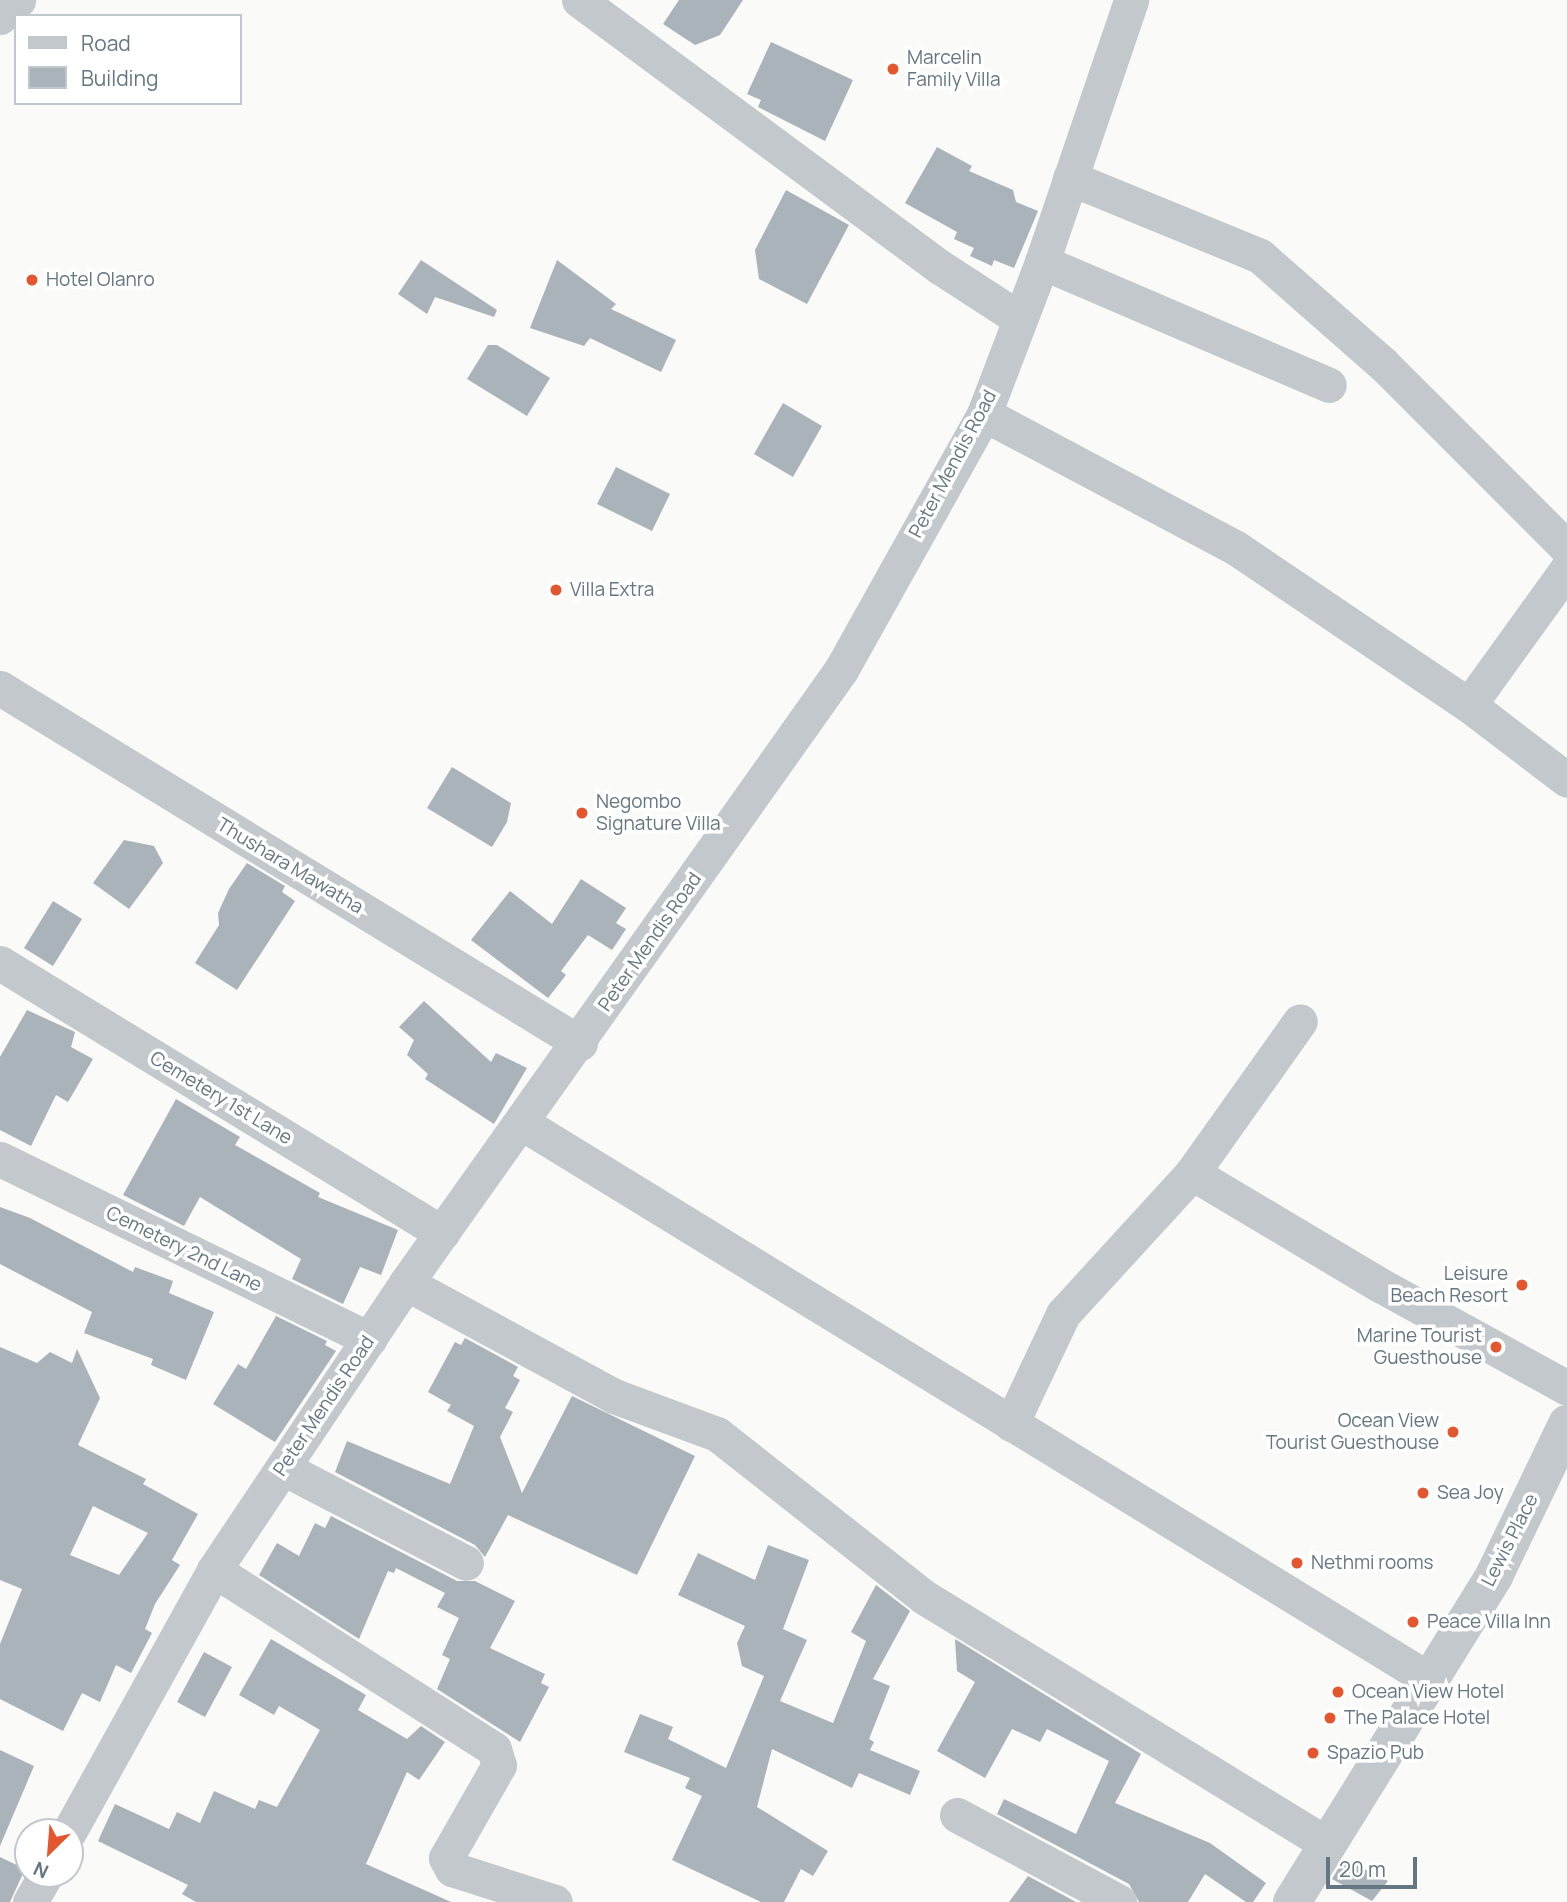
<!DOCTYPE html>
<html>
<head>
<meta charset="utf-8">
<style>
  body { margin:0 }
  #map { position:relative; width:1567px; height:1902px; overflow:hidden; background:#fafaf8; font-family:Manrope,sans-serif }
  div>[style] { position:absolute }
  .building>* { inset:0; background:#aab3b9 }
  .minor>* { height:35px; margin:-17.5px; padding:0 17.5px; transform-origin:17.5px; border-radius:17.5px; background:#c3c8cc }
  .tertiary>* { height:38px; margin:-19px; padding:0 19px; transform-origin:19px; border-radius:19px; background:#c3c8cc }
  .dots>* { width:19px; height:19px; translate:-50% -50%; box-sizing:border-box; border:4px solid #fff; border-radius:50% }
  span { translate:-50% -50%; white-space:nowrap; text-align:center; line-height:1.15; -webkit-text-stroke:7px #fff; paint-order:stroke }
  .poi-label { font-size:19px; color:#657683 }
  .left { translate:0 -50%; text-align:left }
  .right { translate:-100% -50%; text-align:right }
  .street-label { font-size:19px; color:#657683 }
  .legend { position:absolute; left:14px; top:14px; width:228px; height:91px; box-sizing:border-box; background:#fff; border:2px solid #c1c8cd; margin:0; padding:9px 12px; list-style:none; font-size:21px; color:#657683 }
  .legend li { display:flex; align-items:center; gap:14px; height:35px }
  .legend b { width:35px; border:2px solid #c1c8cd }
  .north { position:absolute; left:14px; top:1818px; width:70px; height:70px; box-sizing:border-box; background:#fff; border:2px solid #c1c8cd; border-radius:50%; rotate:205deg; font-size:19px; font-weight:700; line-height:28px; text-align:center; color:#657683 }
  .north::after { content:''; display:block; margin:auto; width:24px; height:32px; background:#e4572e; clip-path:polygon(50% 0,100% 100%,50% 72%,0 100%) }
  .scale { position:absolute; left:1326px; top:1857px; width:91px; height:32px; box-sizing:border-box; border:4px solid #657683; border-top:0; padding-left:9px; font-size:21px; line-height:24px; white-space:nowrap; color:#657683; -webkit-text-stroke:5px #fff; paint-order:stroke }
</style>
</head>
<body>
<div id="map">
  <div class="building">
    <i style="clip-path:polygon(679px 0,743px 0,720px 35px,695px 45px,663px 24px)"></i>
    <i style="clip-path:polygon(771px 42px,853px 80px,825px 141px,758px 107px,761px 100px,747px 94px)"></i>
    <i style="clip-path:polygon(937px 147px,972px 166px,969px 171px,1013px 190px,1016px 202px,1038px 211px,1014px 268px,994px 260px,992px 266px,970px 256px,974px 248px,954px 239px,957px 232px,905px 203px)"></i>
    <i style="clip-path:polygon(786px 190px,849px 225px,807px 304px,759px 279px,755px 250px)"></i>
    <i style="clip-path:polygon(421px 260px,497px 310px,494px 317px,435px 297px,427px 314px,398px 294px)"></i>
    <i style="clip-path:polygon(557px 260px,616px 304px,611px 309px,676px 340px,661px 372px,590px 338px,584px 346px,530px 328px)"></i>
    <i style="clip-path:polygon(488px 345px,497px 345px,550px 378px,527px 416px,467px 379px)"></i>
    <i style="clip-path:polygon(783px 403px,822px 426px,793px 477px,754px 454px)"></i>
    <i style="clip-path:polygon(616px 467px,670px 494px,652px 531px,597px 504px)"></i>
    <i style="clip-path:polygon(452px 767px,511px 803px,507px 822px,492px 847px,427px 808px)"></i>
    <i style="clip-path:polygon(124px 840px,154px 846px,163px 863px,129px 909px,93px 883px)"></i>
    <i style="clip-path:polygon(247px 863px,285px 886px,282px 892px,295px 901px,237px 990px,195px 963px,219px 925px,218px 913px,229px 889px)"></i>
    <i style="clip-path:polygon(581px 879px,626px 908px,616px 923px,626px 929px,612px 950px,588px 935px,561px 971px,566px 975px,548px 998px,471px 940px,510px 891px,552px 924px)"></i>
    <i style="clip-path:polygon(53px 901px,82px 919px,53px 966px,24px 948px)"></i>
    <i style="clip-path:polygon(424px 1001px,491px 1062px,496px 1053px,527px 1068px,494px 1124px,425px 1079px,428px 1074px,407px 1055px,414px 1040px,399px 1027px)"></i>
    <i style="clip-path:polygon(27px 1010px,75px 1032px,71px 1047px,93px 1059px,68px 1102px,56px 1095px,31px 1146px,0 1130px,0 1057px)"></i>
    <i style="clip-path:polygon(176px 1099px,240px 1137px,235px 1145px,320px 1193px,318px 1197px,398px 1230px,381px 1275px,360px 1267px,343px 1304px,292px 1279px,301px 1259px,200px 1197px,184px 1226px,123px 1195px)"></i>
    <i style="clip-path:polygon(0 1207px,30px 1218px,133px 1272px,135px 1267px,173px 1281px,169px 1293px,214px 1312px,186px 1380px,151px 1365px,153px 1359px,84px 1333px,92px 1312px,0 1264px)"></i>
    <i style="clip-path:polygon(276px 1316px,327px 1341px,325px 1345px,336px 1351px,275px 1442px,213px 1404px,238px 1364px,246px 1369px)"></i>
    <i style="clip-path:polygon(465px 1338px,518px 1367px,513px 1376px,520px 1380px,505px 1408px,513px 1412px,500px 1437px,522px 1493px,572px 1396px,695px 1456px,637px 1575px,508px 1515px,485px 1557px,475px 1545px,335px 1472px,347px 1441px,450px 1484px,474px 1426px,447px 1411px,451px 1405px,428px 1392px,455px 1342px,461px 1345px)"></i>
    <i style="clip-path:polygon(evenodd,0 1347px,37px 1363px,50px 1352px,72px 1363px,77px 1349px,100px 1398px,78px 1445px,146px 1479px,143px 1484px,198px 1514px,172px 1560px,180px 1565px,155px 1604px,145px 1629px,152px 1633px,131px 1673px,116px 1665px,100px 1702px,82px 1693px,63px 1731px,0 1699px,0 1644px,22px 1589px,0 1580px,0 1347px,93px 1506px,148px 1533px,119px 1575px,70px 1555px,93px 1506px)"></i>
    <i style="clip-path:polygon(331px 1516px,457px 1581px,475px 1581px,515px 1601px,490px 1648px,545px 1674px,541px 1683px,549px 1687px,520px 1742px,437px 1689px,450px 1659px,442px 1655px,459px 1618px,437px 1607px,445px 1593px,396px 1568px,394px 1573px,388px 1571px,359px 1639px,259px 1575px,277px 1543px,299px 1556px,315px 1523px,325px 1528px)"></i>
    <i style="clip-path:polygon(768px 1545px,809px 1560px,783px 1629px,807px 1640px,780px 1701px,833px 1723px,866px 1641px,851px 1632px,876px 1585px,910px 1611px,873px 1679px,890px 1686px,869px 1739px,874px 1742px,870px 1750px,920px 1771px,910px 1795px,859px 1773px,852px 1788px,772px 1749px,757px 1807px,828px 1851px,813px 1876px,801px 1869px,784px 1902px,761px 1902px,672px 1860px,702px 1796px,685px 1788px,690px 1778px,624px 1752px,640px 1714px,673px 1727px,668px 1739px,726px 1768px,764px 1676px,742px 1666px,737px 1643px,745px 1626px,678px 1595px,698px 1553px,755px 1580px)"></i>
    <i style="clip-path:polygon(271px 1639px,366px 1695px,358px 1710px,407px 1739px,421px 1726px,445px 1742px,419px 1780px,407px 1772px,366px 1864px,451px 1902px,196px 1902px,182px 1894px,188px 1885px,98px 1841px,115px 1804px,169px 1829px,177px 1812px,200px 1823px,214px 1791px,255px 1809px,259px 1800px,277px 1807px,320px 1730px,279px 1706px,274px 1715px,239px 1695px)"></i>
    <i style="clip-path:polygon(955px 1639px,1141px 1754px,1115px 1803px,1210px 1843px,1266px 1883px,1253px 1902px,1246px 1902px,1205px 1874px,1188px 1902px,1139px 1902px,1129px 1884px,997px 1814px,1004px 1799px,1076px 1834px,1109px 1761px,1047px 1729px,1040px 1742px,1012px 1729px,985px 1778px,937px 1751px,975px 1682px,957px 1671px)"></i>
    <i style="clip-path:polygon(204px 1652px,232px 1667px,205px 1717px,177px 1702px)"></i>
    <i style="clip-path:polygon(0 1750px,34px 1766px,0 1846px)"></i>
    <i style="clip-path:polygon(0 1857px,25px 1869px,10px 1902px,0 1902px)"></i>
    <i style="clip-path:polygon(1344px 1859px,1388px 1881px,1372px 1901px,1332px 1879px)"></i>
    <i style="clip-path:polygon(1028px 1876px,1076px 1902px,1009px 1902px)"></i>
  </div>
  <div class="minor">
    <i style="left:579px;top:0;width:449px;rotate:36.5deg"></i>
    <i style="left:940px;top:267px;width:95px;rotate:33deg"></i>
    <i style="left:0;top:17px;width:25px;rotate:-43deg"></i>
    <i style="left:1070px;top:178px;width:205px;rotate:22.3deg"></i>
    <i style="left:1260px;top:256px;width:164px;rotate:41.3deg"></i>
    <i style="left:1383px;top:364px;width:260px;rotate:45deg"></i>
    <i style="left:1042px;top:262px;width:312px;rotate:23.2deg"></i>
    <i style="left:984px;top:414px;width:285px;rotate:28deg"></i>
    <i style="left:1236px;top:548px;width:281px;rotate:34deg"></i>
    <i style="left:1469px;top:705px;width:123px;rotate:37.4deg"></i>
    <i style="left:0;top:688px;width:680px;rotate:31.47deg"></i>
    <i style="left:1469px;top:705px;width:168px;rotate:-54.2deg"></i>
    <i style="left:0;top:963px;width:518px;rotate:31.42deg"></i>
    <i style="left:522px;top:1123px;width:1067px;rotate:31.52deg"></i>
    <i style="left:0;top:1159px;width:411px;rotate:26deg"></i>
    <i style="left:1192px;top:1173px;width:219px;rotate:30.8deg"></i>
    <i style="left:1380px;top:1285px;width:213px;rotate:28.8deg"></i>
    <i style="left:406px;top:1283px;width:237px;rotate:28.5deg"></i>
    <i style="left:614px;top:1396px;width:110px;rotate:20.3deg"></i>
    <i style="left:717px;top:1434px;width:263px;rotate:38.2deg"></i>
    <i style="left:924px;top:1597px;width:473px;rotate:31.5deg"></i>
    <i style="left:1011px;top:1424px;width:122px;rotate:-64.7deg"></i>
    <i style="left:1063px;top:1314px;width:191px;rotate:-47.5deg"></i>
    <i style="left:1192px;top:1173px;width:186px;rotate:-54.6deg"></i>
    <i style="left:283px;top:1468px;width:206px;rotate:27.4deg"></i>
    <i style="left:214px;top:1570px;width:332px;rotate:32.6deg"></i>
    <i style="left:494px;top:1749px;width:17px;rotate:73deg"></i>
    <i style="left:499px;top:1765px;width:107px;rotate:119.7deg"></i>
    <i style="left:446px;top:1858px;width:13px;rotate:61deg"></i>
    <i style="left:452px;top:1869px;width:108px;rotate:17.8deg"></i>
    <i style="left:957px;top:1815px;width:184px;rotate:28.2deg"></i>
    <i style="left:69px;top:1832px;width:299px;rotate:-61deg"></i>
    <i style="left:214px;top:1570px;width:345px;rotate:-56.2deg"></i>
    <i style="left:406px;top:1283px;width:752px;rotate:-54.64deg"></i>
    <i style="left:841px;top:670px;width:293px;rotate:-60.8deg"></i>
    <i style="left:984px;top:414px;width:163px;rotate:-69.1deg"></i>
    <i style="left:1042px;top:262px;width:277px;rotate:-71.2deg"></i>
    <i style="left:30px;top:1902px;width:32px;rotate:-60deg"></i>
  </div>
  <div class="tertiary">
    <i style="left:1292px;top:1902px;width:384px;rotate:-58.2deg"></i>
    <i style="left:1494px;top:1576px;width:169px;rotate:-64.3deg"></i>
  </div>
  <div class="dots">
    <i style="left:893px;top:69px;background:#e4572e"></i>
    <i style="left:32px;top:280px;background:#e4572e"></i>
    <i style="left:556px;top:590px;background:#e4572e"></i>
    <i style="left:582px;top:813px;background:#e4572e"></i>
    <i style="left:1522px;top:1285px;background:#e4572e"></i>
    <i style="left:1496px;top:1347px;background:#e4572e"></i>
    <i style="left:1453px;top:1432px;background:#e4572e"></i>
    <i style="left:1423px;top:1493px;background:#e4572e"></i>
    <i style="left:1297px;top:1563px;background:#e4572e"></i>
    <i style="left:1413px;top:1622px;background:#e4572e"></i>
    <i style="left:1338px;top:1692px;background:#e4572e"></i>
    <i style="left:1330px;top:1718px;background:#e4572e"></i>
    <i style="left:1313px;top:1753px;background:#e4572e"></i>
  </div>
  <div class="poi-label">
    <span class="left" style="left:907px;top:69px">Marcelin<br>Family Villa</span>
    <span class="left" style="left:46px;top:280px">Hotel Olanro</span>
    <span class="left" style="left:570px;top:590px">Villa Extra</span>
    <span class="left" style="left:596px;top:813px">Negombo<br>Signature Villa</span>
    <span class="right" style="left:1508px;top:1285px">Leisure<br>Beach Resort</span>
    <span class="right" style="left:1482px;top:1347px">Marine Tourist<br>Guesthouse</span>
    <span class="right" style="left:1439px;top:1432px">Ocean View<br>Tourist Guesthouse</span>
    <span class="left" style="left:1437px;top:1493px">Sea Joy</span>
    <span class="left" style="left:1311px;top:1563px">Nethmi rooms</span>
    <span class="left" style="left:1427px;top:1622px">Peace Villa Inn</span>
    <span class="left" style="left:1352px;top:1692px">Ocean View Hotel</span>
    <span class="left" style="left:1344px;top:1718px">The Palace Hotel</span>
    <span class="left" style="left:1327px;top:1753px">Spazio Pub</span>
  </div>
  <div class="street-label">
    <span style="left:953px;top:464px;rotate:-62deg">Peter Mendis Road</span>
    <span style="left:290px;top:866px;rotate:31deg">Thushara Mawatha</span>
    <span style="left:650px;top:942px;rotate:-55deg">Peter Mendis Road</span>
    <span style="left:221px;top:1098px;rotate:31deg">Cemetery 1st Lane</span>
    <span style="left:184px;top:1249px;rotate:26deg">Cemetery 2nd Lane</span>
    <span style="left:324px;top:1406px;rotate:-56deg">Peter Mendis Road</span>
    <span style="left:1510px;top:1540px;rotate:-63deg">Lewis Place</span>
  </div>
  <ul class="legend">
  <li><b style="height:9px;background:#c3c8cc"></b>Road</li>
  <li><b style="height:19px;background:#aab3b9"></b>Building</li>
  </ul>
  <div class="north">N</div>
  <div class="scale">20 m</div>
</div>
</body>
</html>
